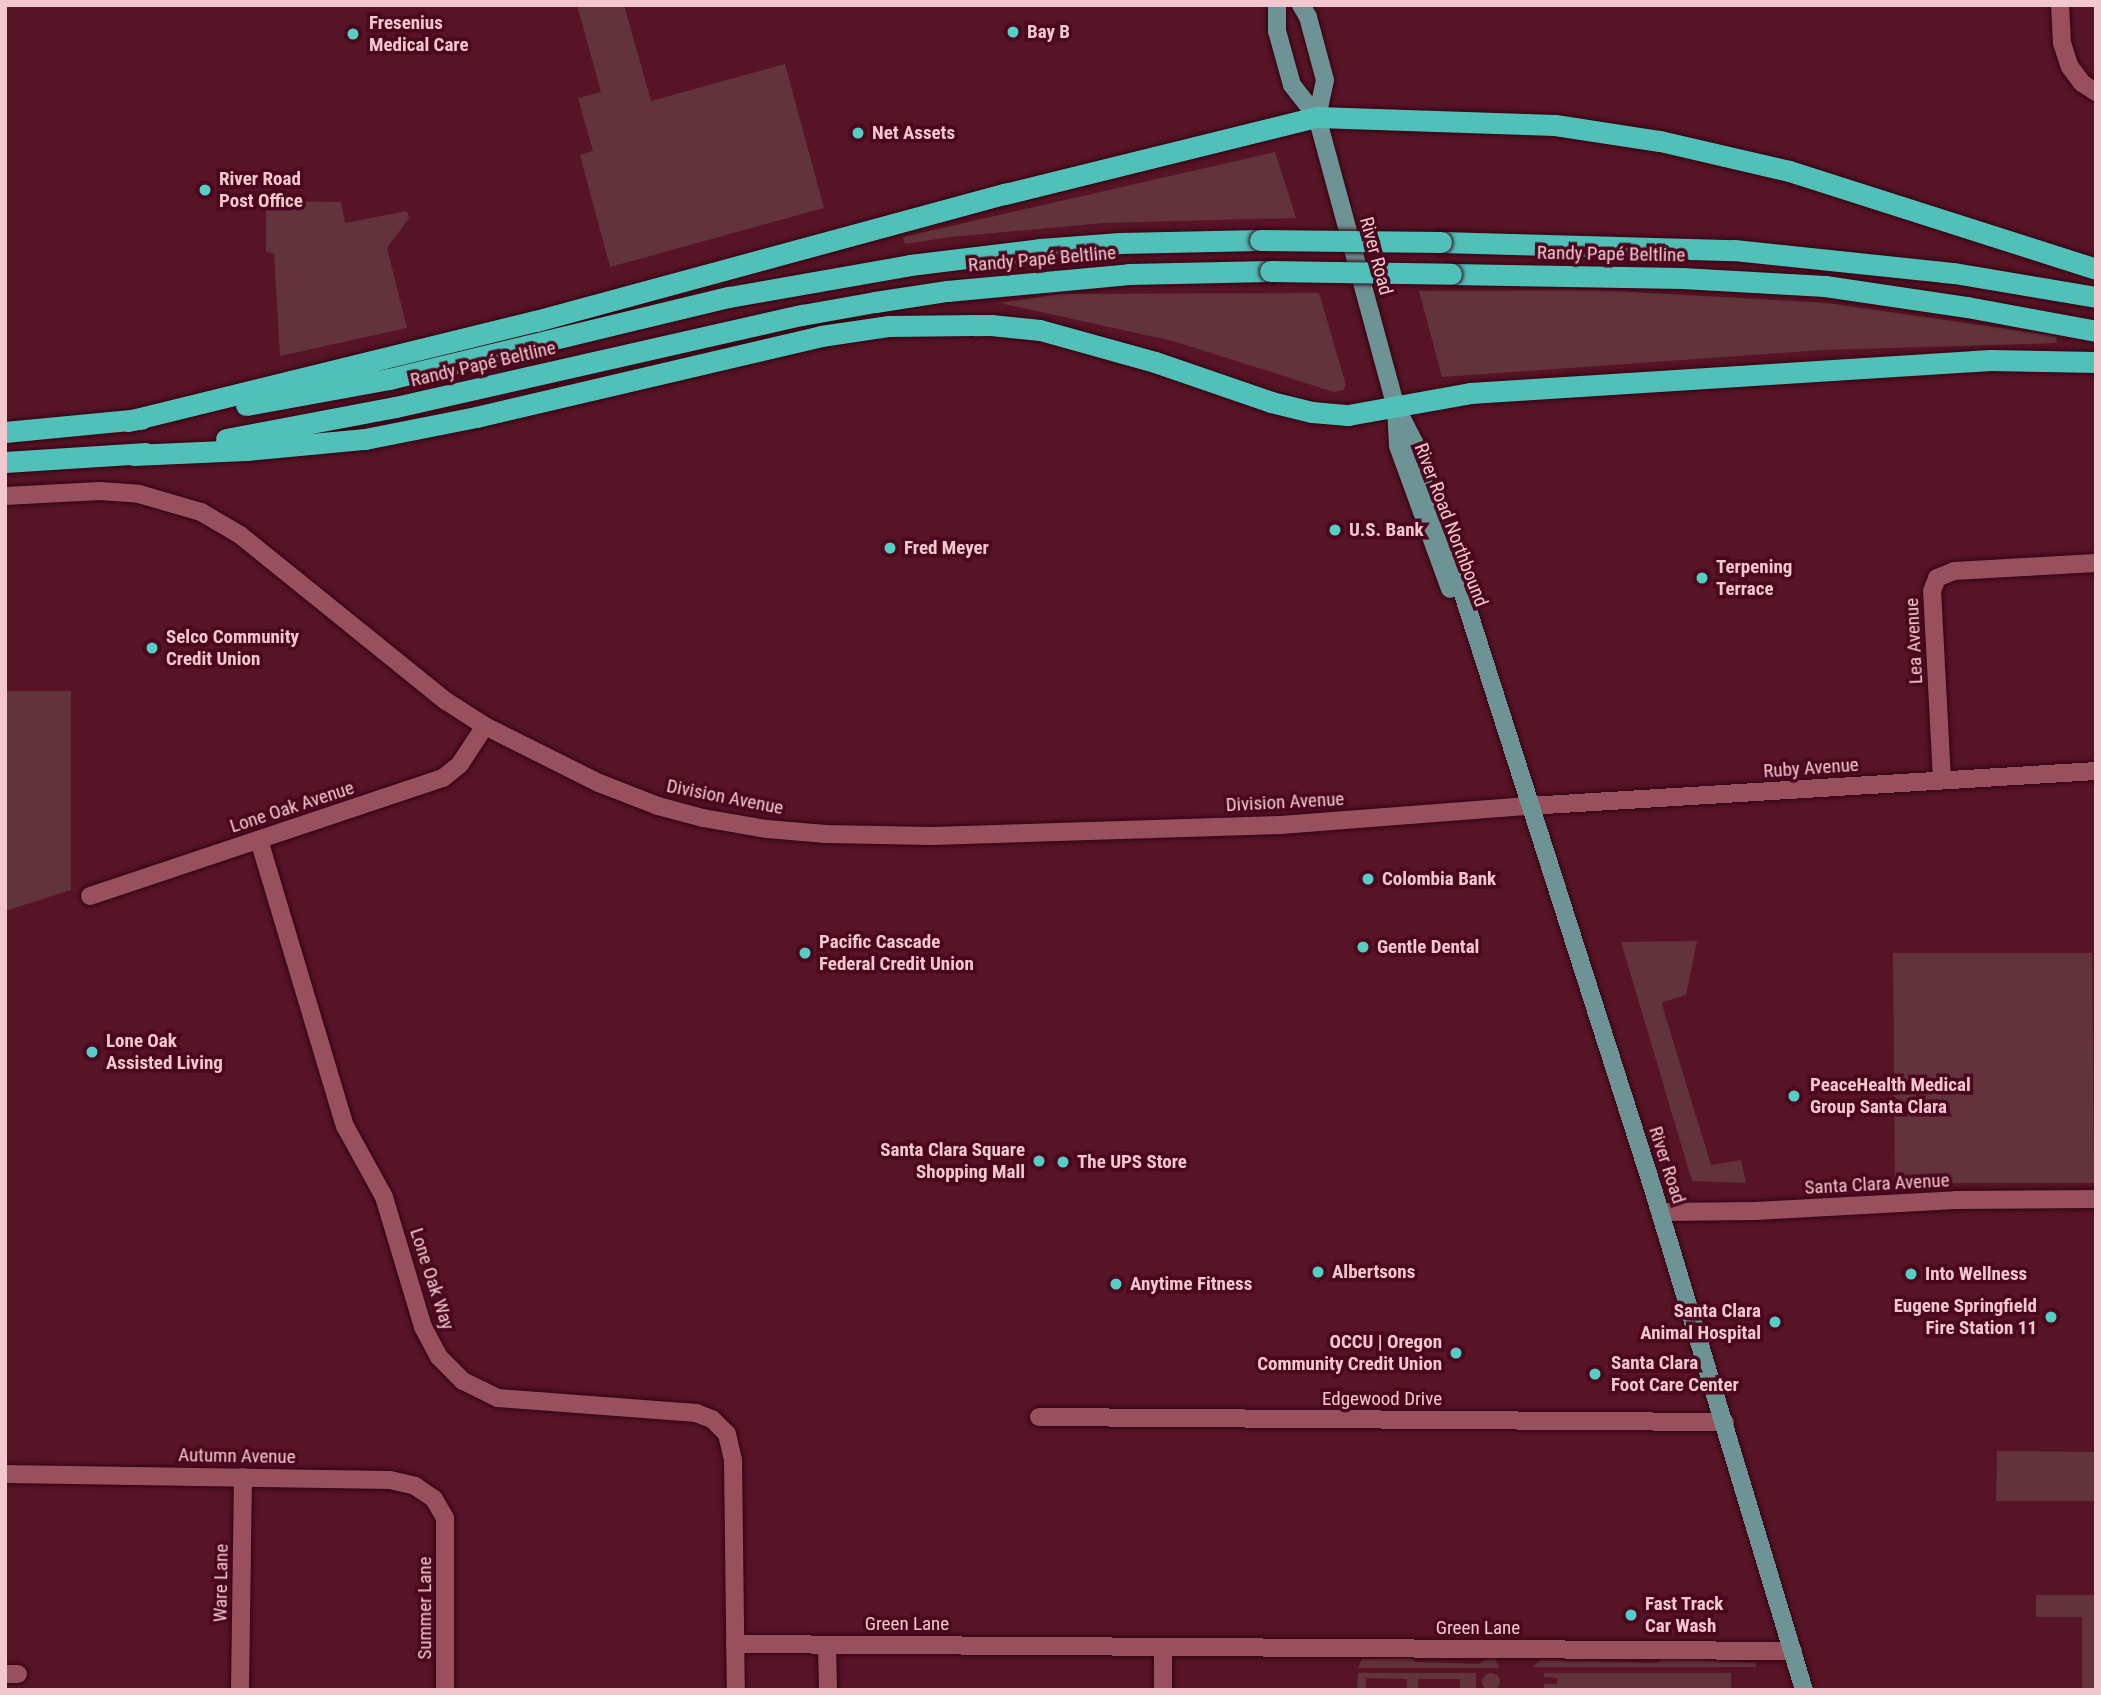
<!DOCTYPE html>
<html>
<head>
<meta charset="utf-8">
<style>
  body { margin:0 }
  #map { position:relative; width:2101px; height:1695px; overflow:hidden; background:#561426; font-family:"Roboto Condensed",sans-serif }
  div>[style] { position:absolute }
  .green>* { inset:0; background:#63333c }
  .round { border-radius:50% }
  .roads { filter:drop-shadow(0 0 2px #330311) drop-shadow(0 0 2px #330311) }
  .minor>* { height:18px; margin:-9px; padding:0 9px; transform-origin:9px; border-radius:9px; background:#98505e }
  .tertiary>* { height:18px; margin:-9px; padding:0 9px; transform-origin:9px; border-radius:9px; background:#98505e }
  .primary>* { height:18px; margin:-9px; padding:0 9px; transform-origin:9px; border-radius:9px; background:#6d9394 }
  .motorway>* { height:21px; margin:-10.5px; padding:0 10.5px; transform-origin:10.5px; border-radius:10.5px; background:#51c0b8 }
  .bridges { filter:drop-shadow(0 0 2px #330311) drop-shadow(0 0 2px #330311) }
  .motorway-bridge>* { height:21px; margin:-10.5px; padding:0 10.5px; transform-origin:10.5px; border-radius:10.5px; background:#51c0b8 }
  .dots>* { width:19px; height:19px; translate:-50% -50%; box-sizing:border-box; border:4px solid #4a071d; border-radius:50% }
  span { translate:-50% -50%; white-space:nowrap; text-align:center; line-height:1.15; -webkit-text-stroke:7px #4a071d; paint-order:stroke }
  .poi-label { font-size:19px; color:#f2c8ce; font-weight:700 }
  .left { translate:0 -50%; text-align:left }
  .right { translate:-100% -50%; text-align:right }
  .street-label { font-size:19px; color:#f2c8ce }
  .frame { position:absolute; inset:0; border:7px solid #f2c8ce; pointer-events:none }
</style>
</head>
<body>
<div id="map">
  <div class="green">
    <i style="clip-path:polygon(577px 5px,624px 5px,651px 101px,785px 64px,824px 208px,610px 267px,580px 155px,593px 151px,578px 98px,601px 92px)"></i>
    <i style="clip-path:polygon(1275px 152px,1296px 218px,1103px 223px,950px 237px,905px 244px,903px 237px)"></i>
    <i style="clip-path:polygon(266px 201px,341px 202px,345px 223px,407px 211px,409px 218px,387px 248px,407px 328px,280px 356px,274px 253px,266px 252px)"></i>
    <i style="clip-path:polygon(1595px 290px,1827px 303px,2056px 336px,2057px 343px,1823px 350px,1442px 377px,1419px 291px)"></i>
    <i style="clip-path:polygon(1319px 293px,1346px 385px,1343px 390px,1334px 392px,1173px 341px,1000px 303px,1060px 294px)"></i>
    <i style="clip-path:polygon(5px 691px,71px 691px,71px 890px,5px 911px)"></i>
    <i style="clip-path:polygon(1697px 941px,1686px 995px,1663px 1002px,1662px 1005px,1711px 1165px,1741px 1160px,1746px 1183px,1692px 1181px,1621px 942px)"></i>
    <i style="clip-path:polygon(1893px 953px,2092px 953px,2094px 1183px,1895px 1183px)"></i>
    <i style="clip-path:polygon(1997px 1451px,2096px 1452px,2096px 1501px,1996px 1501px)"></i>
    <i style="clip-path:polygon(2036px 1595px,2096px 1595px,2096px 1690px,2082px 1690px,2082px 1617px,2036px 1617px)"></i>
    <i style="clip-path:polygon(1410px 1658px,1416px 1662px,1479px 1664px,1486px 1659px,1495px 1658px,1499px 1668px,1358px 1668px,1362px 1659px)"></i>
    <i style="clip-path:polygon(1662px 1658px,1755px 1663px,1756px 1667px,1532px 1667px,1541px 1660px,1658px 1663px)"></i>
    <i class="round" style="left:1482px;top:1673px;width:18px;height:18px"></i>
    <i style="clip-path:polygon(1358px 1673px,1476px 1673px,1476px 1690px,1460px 1690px,1460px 1679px,1418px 1679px,1418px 1690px,1407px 1690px,1407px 1679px,1366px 1678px,1366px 1690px,1357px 1690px)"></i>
    <i style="clip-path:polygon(1544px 1673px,1731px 1673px,1731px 1690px,1544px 1690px,1544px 1684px,1557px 1684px,1557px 1678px,1544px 1677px)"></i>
  </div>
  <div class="roads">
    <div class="minor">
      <i style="left:2060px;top:5px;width:38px;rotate:87deg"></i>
      <i style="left:2062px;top:43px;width:25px;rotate:72deg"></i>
      <i style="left:2070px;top:67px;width:20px;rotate:53deg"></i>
      <i style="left:2082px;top:83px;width:17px;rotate:33deg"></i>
      <i style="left:1942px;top:780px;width:189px;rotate:-93deg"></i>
      <i style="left:1932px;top:591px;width:14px;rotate:-69deg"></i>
      <i style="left:1937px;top:578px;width:18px;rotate:-22deg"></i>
      <i style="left:1954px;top:571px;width:142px;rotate:-3.2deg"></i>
      <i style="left:1529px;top:806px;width:568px;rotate:-3.53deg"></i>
      <i style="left:259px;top:840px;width:299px;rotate:73.3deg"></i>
      <i style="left:345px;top:1126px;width:81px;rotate:61.2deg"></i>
      <i style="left:384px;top:1197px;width:136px;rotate:73.3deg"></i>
      <i style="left:423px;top:1327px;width:34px;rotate:62deg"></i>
      <i style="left:439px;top:1357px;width:34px;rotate:45deg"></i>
      <i style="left:463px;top:1381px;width:39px;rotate:26deg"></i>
      <i style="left:498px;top:1398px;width:199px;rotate:4.3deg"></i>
      <i style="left:696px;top:1413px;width:17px;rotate:21deg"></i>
      <i style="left:712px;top:1419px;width:21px;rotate:45deg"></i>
      <i style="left:727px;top:1434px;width:27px;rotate:77deg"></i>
      <i style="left:733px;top:1460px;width:230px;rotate:89.3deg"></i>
      <i style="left:90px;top:896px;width:372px;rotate:-18.5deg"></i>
      <i style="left:443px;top:778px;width:22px;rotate:-39deg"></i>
      <i style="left:460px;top:764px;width:45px;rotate:-56.7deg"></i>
      <i style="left:1660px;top:1212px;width:95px;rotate:-0.6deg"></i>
      <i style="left:1755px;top:1211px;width:201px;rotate:-3.1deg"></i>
      <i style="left:1956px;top:1200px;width:140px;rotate:-0.4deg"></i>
      <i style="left:1039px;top:1417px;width:686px;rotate:0.42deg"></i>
      <i style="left:5px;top:1474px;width:385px;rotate:0.9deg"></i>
      <i style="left:390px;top:1480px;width:26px;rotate:13deg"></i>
      <i style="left:415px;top:1486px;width:23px;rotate:34deg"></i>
      <i style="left:434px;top:1499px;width:22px;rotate:60deg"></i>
      <i style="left:445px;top:1518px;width:172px;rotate:90deg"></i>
      <i style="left:735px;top:1644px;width:1058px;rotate:0.38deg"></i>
      <i style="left:827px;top:1645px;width:45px;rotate:88.7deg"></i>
      <i style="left:1163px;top:1647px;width:43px;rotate:90deg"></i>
      <i style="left:5px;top:1674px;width:13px"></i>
      <i style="left:240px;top:1690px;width:213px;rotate:-89.2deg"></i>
    </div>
    <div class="tertiary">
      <i style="left:5px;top:496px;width:95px;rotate:-3deg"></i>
      <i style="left:100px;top:491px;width:39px;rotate:4deg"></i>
      <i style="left:139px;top:494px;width:65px;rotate:16.2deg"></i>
      <i style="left:201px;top:512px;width:45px;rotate:30.5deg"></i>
      <i style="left:240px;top:535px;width:265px;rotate:38.9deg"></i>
      <i style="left:446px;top:701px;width:46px;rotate:32.7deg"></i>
      <i style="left:485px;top:726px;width:127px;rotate:26.6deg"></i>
      <i style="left:599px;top:783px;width:63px;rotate:21.3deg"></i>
      <i style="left:658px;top:806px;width:47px;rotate:14.9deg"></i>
      <i style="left:703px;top:818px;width:65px;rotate:9.8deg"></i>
      <i style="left:767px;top:829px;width:59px;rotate:4.8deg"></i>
      <i style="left:826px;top:834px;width:106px;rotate:1.1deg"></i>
      <i style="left:932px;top:836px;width:348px;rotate:-1.8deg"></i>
      <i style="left:1280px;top:825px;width:250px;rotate:-4.4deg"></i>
    </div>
    <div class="primary">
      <i style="left:1277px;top:5px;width:26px;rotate:90deg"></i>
      <i style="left:1277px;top:31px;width:56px;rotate:74.5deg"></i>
      <i style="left:1292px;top:85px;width:41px;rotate:52deg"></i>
      <i style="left:1317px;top:117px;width:301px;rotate:74.8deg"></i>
      <i style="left:1396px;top:407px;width:42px;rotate:62.8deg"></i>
      <i style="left:1415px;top:444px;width:782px;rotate:72.28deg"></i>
      <i style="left:1653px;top:1189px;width:523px;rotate:73.23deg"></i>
      <i style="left:1301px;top:5px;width:14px;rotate:60deg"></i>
      <i style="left:1308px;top:17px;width:65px;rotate:74.9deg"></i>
      <i style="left:1325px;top:80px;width:38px;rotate:102deg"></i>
      <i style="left:1396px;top:407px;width:39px;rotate:87deg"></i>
      <i style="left:1398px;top:446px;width:152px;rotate:70deg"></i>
    </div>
    <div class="motorway">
      <i style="left:1441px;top:242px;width:293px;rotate:1.6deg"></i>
      <i style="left:1734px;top:250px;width:221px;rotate:6deg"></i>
      <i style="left:1954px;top:273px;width:144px;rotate:9.6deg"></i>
      <i style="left:1451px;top:274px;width:231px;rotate:1deg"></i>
      <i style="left:1682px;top:278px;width:143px;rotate:3.2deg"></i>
      <i style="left:1825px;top:286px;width:144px;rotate:8.4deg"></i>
      <i style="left:1967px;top:307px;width:131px;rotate:10.5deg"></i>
      <i style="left:246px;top:405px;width:145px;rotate:-10.3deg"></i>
      <i style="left:389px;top:379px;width:350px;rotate:-13.6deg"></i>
      <i style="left:729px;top:297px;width:184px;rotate:-10deg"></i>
      <i style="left:910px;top:265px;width:131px;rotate:-7deg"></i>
      <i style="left:1040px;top:249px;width:80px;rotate:-4.3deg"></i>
      <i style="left:1120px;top:243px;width:140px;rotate:-1.2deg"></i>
      <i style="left:128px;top:421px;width:420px;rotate:-13.8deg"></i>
      <i style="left:536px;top:321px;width:486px;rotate:-15.2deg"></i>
      <i style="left:1005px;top:194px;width:321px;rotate:-13.9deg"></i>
      <i style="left:1317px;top:117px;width:238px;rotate:1.9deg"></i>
      <i style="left:1555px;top:125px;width:106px;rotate:8.7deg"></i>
      <i style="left:1660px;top:141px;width:132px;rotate:13.1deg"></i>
      <i style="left:1789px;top:171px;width:322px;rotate:17.7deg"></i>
      <i style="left:5px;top:432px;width:137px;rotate:-5.5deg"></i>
      <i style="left:226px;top:439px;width:173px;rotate:-10.7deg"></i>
      <i style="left:396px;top:407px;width:416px;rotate:-12.8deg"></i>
      <i style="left:802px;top:315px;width:74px;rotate:-10.1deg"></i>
      <i style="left:875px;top:302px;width:73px;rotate:-8.7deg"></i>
      <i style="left:947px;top:291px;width:183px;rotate:-5.3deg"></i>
      <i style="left:1129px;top:274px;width:141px;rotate:-1.2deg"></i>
      <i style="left:133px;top:455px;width:113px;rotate:-2.5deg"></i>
      <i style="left:246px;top:450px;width:120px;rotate:-5.3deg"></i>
      <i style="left:365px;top:439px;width:113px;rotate:-11.2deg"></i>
      <i style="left:476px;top:417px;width:354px;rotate:-13.2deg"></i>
      <i style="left:821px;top:336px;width:69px;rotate:-8.4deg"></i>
      <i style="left:889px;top:326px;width:102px;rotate:-0.6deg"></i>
      <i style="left:991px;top:325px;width:49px;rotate:5.8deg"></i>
      <i style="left:1040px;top:330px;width:119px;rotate:15.5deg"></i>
      <i style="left:1155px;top:362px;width:123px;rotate:19deg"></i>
      <i style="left:1271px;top:402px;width:42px;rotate:13.7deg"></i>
      <i style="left:1312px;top:412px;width:36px;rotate:5deg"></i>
      <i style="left:1348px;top:415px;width:124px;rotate:-10.2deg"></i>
      <i style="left:1470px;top:393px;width:521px;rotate:-3.63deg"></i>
      <i style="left:1990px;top:360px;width:106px;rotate:1.1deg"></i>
      <i style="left:5px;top:462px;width:141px;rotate:-3.7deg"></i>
    </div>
  </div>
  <div class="bridges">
    <div class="motorway-bridge">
      <i style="left:1260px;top:240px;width:181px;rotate:0.6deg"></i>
      <i style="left:1270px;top:271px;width:181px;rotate:0.9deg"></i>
    </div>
  </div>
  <div class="dots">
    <i style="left:1013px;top:32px;background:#55cec5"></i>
    <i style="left:353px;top:34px;background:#55cec5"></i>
    <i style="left:858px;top:133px;background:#55cec5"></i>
    <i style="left:205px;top:190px;background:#55cec5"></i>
    <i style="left:1335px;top:530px;background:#55cec5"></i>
    <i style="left:890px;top:548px;background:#55cec5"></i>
    <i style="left:1702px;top:578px;background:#55cec5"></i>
    <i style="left:152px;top:648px;background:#55cec5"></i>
    <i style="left:1368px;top:879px;background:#55cec5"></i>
    <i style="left:1363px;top:947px;background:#55cec5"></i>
    <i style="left:805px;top:953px;background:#55cec5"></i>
    <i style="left:92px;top:1052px;background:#55cec5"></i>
    <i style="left:1794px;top:1096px;background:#55cec5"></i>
    <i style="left:1039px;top:1161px;background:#55cec5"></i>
    <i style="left:1063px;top:1162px;background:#55cec5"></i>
    <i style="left:1318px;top:1272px;background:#55cec5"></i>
    <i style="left:1911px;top:1274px;background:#55cec5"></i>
    <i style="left:1116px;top:1284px;background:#55cec5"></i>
    <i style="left:2051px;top:1317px;background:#55cec5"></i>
    <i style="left:1775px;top:1322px;background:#55cec5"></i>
    <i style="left:1456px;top:1353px;background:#55cec5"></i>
    <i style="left:1595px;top:1374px;background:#55cec5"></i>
    <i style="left:1631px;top:1615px;background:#55cec5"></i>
  </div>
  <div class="poi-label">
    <span class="left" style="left:369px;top:34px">Fresenius<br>Medical Care</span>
    <span class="left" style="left:1027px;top:32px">Bay B</span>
    <span class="left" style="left:872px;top:133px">Net Assets</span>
    <span class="left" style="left:219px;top:190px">River Road<br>Post Office</span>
    <span class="left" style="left:1349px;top:530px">U.S. Bank</span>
    <span class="left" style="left:904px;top:548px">Fred Meyer</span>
    <span class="left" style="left:1716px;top:578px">Terpening<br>Terrace</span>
    <span class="left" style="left:166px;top:648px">Selco Community<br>Credit Union</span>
    <span class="left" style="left:1382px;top:879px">Colombia Bank</span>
    <span class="left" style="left:819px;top:953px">Pacific Cascade<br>Federal Credit Union</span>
    <span class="left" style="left:1377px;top:947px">Gentle Dental</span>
    <span class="left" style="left:106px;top:1052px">Lone Oak<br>Assisted Living</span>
    <span class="left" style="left:1810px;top:1096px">PeaceHealth Medical<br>Group Santa Clara</span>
    <span class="right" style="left:1025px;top:1161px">Santa Clara Square<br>Shopping Mall</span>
    <span class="left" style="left:1077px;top:1162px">The UPS Store</span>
    <span class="left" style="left:1332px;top:1272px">Albertsons</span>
    <span class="left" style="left:1925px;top:1274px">Into Wellness</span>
    <span class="left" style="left:1130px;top:1284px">Anytime Fitness</span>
    <span class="right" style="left:2037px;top:1317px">Eugene Springfield<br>Fire Station 11</span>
    <span class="right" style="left:1761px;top:1322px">Santa Clara<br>Animal Hospital</span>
    <span class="right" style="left:1442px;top:1353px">OCCU | Oregon<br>Community Credit Union</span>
    <span class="left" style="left:1611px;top:1374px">Santa Clara<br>Foot Care Center</span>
    <span class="left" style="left:1645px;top:1615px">Fast Track<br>Car Wash</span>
  </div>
  <div class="street-label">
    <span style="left:1611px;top:254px;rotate:1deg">Randy Papé Beltline</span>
    <span style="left:1376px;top:256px;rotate:75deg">River Road</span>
    <span style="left:1042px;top:259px;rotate:-5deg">Randy Papé Beltline</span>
    <span style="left:483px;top:364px;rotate:-13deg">Randy Papé Beltline</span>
    <span style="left:1451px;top:525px;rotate:69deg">River Road Northbound</span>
    <span style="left:1914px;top:641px;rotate:-93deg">Lea Avenue</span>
    <span style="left:1811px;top:768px;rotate:-4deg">Ruby Avenue</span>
    <span style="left:725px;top:797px;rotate:11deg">Division Avenue</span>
    <span style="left:1285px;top:802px;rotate:-3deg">Division Avenue</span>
    <span style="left:292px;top:807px;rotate:-18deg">Lone Oak Avenue</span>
    <span style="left:1667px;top:1165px;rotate:72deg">River Road</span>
    <span style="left:1877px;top:1184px;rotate:-3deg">Santa Clara Avenue</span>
    <span style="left:432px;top:1279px;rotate:72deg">Lone Oak Way</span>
    <span style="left:1382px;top:1399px">Edgewood Drive</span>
    <span style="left:237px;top:1456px;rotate:1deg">Autumn Avenue</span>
    <span style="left:221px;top:1583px;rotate:-89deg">Ware Lane</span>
    <span style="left:425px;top:1608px;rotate:-90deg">Summer Lane</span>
    <span style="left:907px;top:1624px">Green Lane</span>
    <span style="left:1478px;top:1628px">Green Lane</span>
  </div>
  <div class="frame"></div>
</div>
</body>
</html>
